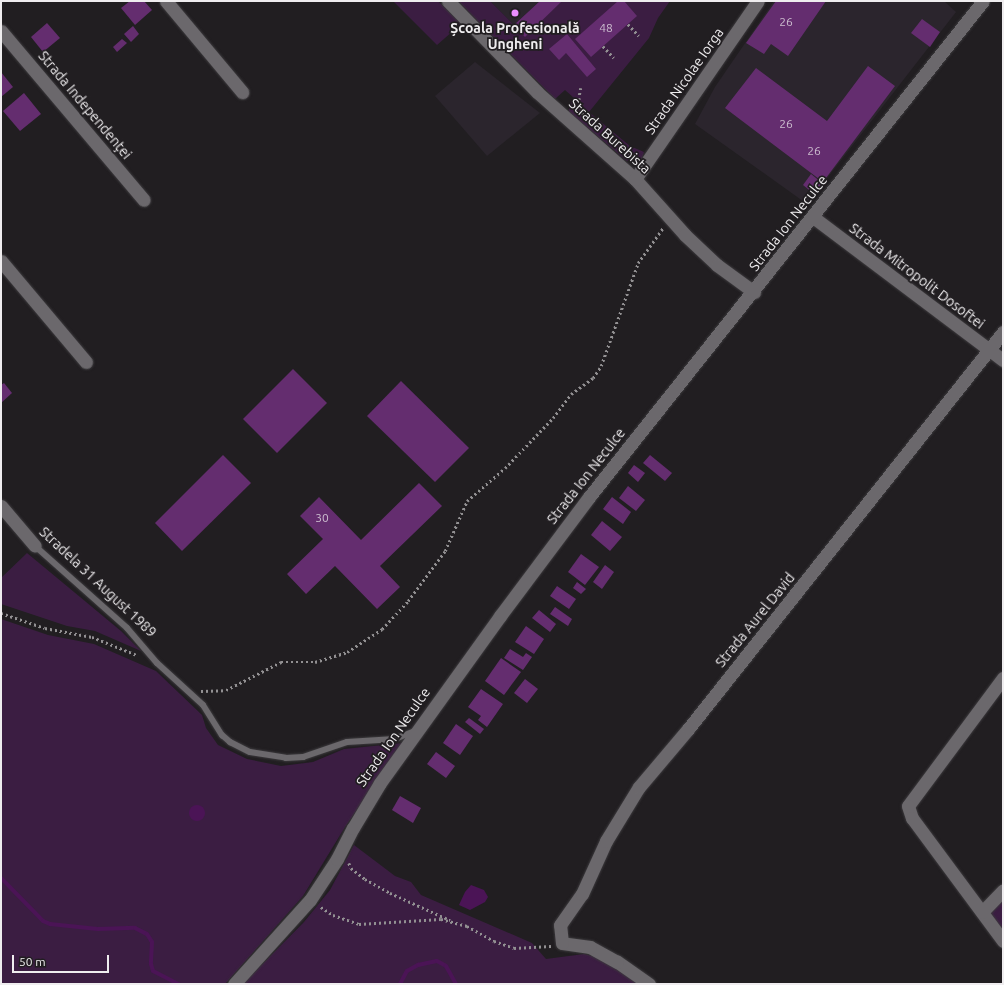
<!DOCTYPE html>
<html>
<head>
<meta charset="utf-8">
<style>
  body { margin:0 }
  #map { position:relative; width:1004px; height:985px; overflow:hidden; background:#211e21; font-family:Ubuntu,sans-serif }
  div>[style] { position:absolute }
  .built>* { inset:0; background:#2b252d }
  .green>* { inset:0; background:#3b1d42 }
  .water>* { inset:0; background:#4b1456 }
  .round { border-radius:50% }
  .stream>* { height:4px; margin:-2px; padding:0 2px; transform-origin:2px; border-radius:2px; background:#4b1456 }
  .building>* { inset:0; background:#642d6f }
  .path>* { height:2.5px; margin-top:-1.25px; transform-origin:0; background:repeating-linear-gradient(90deg,#929092 0 2px,transparent 0 5px) }
  .roads { filter:drop-shadow(0 0 1px #3c3a3d) drop-shadow(0 0 1px #3c3a3d) }
  .service>* { height:6px; margin:-3px; padding:0 3px; transform-origin:3px; border-radius:3px; background:#6b686c }
  .minor>* { height:13px; margin:-6.5px; padding:0 6.5px; transform-origin:6.5px; border-radius:6.5px; background:#6b686c }
  .dots>* { width:11px; height:11px; translate:-50% -50%; box-sizing:border-box; border:2px solid #211e21; border-radius:50% }
  span { translate:-50% -50%; white-space:nowrap; text-align:center; line-height:1.15; -webkit-text-stroke:3.5px #211e21; paint-order:stroke }
  .number-label { font-size:12px; color:#ccbdcf }
  .number-label span { -webkit-text-stroke-width:0 }
  .poi-label { font-size:14px; color:#efedef; font-weight:700 }
  .street-label { font-size:14px; color:#efedef }
  .frame { position:absolute; inset:0; border:2px solid #efedef; pointer-events:none }
  .scale { position:absolute; left:12px; top:955px; width:97px; height:18px; box-sizing:border-box; border:2px solid #efedef; border-top:0; padding-left:5px; font-size:12px; line-height:14px; white-space:nowrap; color:#efedef; -webkit-text-stroke:3px #211e21; paint-order:stroke }
</style>
</head>
<body>
<div id="map">
  <div class="built">
    <i style="clip-path:polygon(490px 1px,540px 1px,514px 25px)"></i>
    <i style="clip-path:polygon(774px 1px,944px 1px,956px 12px,807px 204px,695px 124px,715px 87px)"></i>
    <i style="clip-path:polygon(475px 62px,540px 113px,487px 156px,435px 96px)"></i>
  </div>
  <div class="green">
    <i style="clip-path:polygon(393px 1px,438px 1px,461px 24px,437px 45px)"></i>
    <i style="clip-path:polygon(458px 1px,490px 1px,514px 25px,540px 1px,670px 1px,658px 18px,649px 38px,589px 112px,630px 146px,644px 152px,641px 161px,627px 161px,569px 112px,569px 104px,574px 98px,565px 90px,555px 99px)"></i>
    <i style="clip-path:polygon(27px 553px,121px 631px,141px 651px,95px 631px,67px 626px,1px 604px,1px 578px)"></i>
    <i style="clip-path:polygon(1px 619px,48px 635px,94px 644px,156px 671px,202px 715px,206px 728px,218px 745px,247px 759px,281px 766px,313px 762px,344px 749px,403px 743px,345px 827px,303px 896px,225px 984px,1px 984px)"></i>
    <i style="clip-path:polygon(354px 845px,395px 876px,411px 882px,421px 895px,532px 943px,546px 959px,584px 954px,600px 958px,639px 984px,243px 984px,304px 922px,330px 890px)"></i>
    <i style="clip-path:polygon(1003px 900px,1003px 934px,990px 912px)"></i>
  </div>
  <div class="water">
    <i class="round" style="left:189px;top:805px;width:16px;height:16px"></i>
    <i style="clip-path:polygon(471px 885px,484px 890px,488px 897px,485px 902px,470px 910px,459px 905px,465px 892px)"></i>
  </div>
  <div class="stream">
    <i style="left:1px;top:878px;width:60px;rotate:45.7deg"></i>
    <i style="left:43px;top:921px;width:8px;rotate:23deg"></i>
    <i style="left:50px;top:924px;width:48px;rotate:5.9deg"></i>
    <i style="left:98px;top:929px;width:37px;rotate:-2deg"></i>
    <i style="left:135px;top:928px;width:13px;rotate:27deg"></i>
    <i style="left:147px;top:934px;width:9px;rotate:58deg"></i>
    <i style="left:152px;top:942px;width:22px;rotate:93deg"></i>
    <i style="left:151px;top:964px;width:7px;rotate:74deg"></i>
    <i style="left:153px;top:971px;width:29px;rotate:27deg"></i>
    <i style="left:400px;top:984px;width:15px;rotate:-62deg"></i>
    <i style="left:407px;top:971px;width:13px;rotate:-29deg"></i>
    <i style="left:418px;top:965px;width:19px;rotate:-12deg"></i>
    <i style="left:437px;top:961px;width:10px;rotate:29deg"></i>
    <i style="left:446px;top:966px;width:21px;rotate:61deg"></i>
  </div>
  <div class="building">
    <i style="clip-path:polygon(130px 1px,144px 1px,152px 10px,135px 25px,121px 8px)"></i>
    <i style="clip-path:polygon(540px 1px,562px 1px,525px 37px,514px 25px)"></i>
    <i style="clip-path:polygon(618px 1px,624px 1px,637px 16px,591px 57px,575px 39px)"></i>
    <i style="clip-path:polygon(776px 1px,826px 1px,788px 56px,771px 44px,764px 54px,746px 43px)"></i>
    <i style="clip-path:polygon(922px 19px,940px 32px,930px 47px,911px 33px)"></i>
    <i style="clip-path:polygon(47px 23px,60px 38px,43px 52px,31px 37px)"></i>
    <i style="clip-path:polygon(133px 26px,139px 34px,131px 42px,124px 34px)"></i>
    <i style="clip-path:polygon(567px 34px,596px 69px,587px 77px,566px 53px,559px 60px,549px 49px)"></i>
    <i style="clip-path:polygon(122px 39px,127px 43px,117px 52px,113px 47px)"></i>
    <i style="clip-path:polygon(868px 66px,895px 86px,823px 182px,725px 108px,756px 68px,827px 121px)"></i>
    <i style="clip-path:polygon(1px 72px,13px 87px,1px 97px)"></i>
    <i style="clip-path:polygon(24px 93px,41px 114px,20px 131px,3px 111px)"></i>
    <i style="clip-path:polygon(811px 174px,822px 183px,814px 194px,803px 185px)"></i>
    <i style="clip-path:polygon(293px 369px,327px 403px,277px 453px,243px 419px)"></i>
    <i style="clip-path:polygon(401px 381px,469px 448px,435px 482px,367px 416px)"></i>
    <i style="clip-path:polygon(4px 383px,12px 393px,1px 403px,1px 385px)"></i>
    <i style="clip-path:polygon(223px 455px,251px 483px,182px 551px,155px 523px)"></i>
    <i style="clip-path:polygon(650px 455px,672px 473px,665px 481px,643px 463px)"></i>
    <i style="clip-path:polygon(634px 465px,645px 473px,638px 482px,628px 473px)"></i>
    <i style="clip-path:polygon(419px 483px,442px 506px,380px 566px,400px 587px,377px 609px,335px 566px,306px 594px,287px 574px,323px 539px,300px 516px,319px 497px,361px 540px)"></i>
    <i style="clip-path:polygon(628px 486px,645px 500px,636px 511px,619px 498px)"></i>
    <i style="clip-path:polygon(612px 497px,631px 512px,623px 524px,603px 509px)"></i>
    <i style="clip-path:polygon(602px 521px,622px 537px,610px 551px,591px 535px)"></i>
    <i style="clip-path:polygon(581px 554px,599px 567px,585px 585px,568px 572px)"></i>
    <i style="clip-path:polygon(605px 565px,614px 572px,602px 589px,593px 582px)"></i>
    <i style="clip-path:polygon(577px 582px,586px 589px,581px 594px,573px 588px)"></i>
    <i style="clip-path:polygon(557px 586px,576px 599px,569px 609px,550px 596px)"></i>
    <i style="clip-path:polygon(555px 607px,572px 619px,568px 626px,550px 614px)"></i>
    <i style="clip-path:polygon(539px 610px,556px 624px,550px 632px,532px 618px)"></i>
    <i style="clip-path:polygon(526px 626px,544px 639px,534px 654px,515px 642px)"></i>
    <i style="clip-path:polygon(510px 649px,523px 657px,526px 653px,532px 657px,523px 670px,504px 658px)"></i>
    <i style="clip-path:polygon(501px 658px,521px 672px,504px 695px,485px 681px)"></i>
    <i style="clip-path:polygon(525px 679px,538px 689px,527px 703px,514px 693px)"></i>
    <i style="clip-path:polygon(481px 689px,503px 704px,487px 727px,478px 720px,481px 716px,468px 707px)"></i>
    <i style="clip-path:polygon(469px 718px,484px 729px,480px 734px,465px 722px)"></i>
    <i style="clip-path:polygon(456px 724px,473px 736px,460px 755px,443px 743px)"></i>
    <i style="clip-path:polygon(436px 752px,455px 766px,446px 778px,427px 764px)"></i>
    <i style="clip-path:polygon(400px 796px,421px 808px,413px 823px,392px 810px)"></i>
  </div>
  <div class="path">
    <i style="left:628px;top:24px;width:16px;rotate:47deg"></i>
    <i style="left:603px;top:46px;width:16px;rotate:47deg"></i>
    <i style="left:581px;top:88px;width:10px;rotate:101deg"></i>
    <i style="left:579px;top:98px;width:17px;rotate:77deg"></i>
    <i style="left:624px;top:151px;width:13px;rotate:18deg"></i>
    <i style="left:1px;top:613px;width:46px;rotate:18.8deg"></i>
    <i style="left:45px;top:628px;width:48px;rotate:10.8deg"></i>
    <i style="left:92px;top:637px;width:48px;rotate:21.8deg"></i>
    <i style="left:201px;top:691px;width:25px;rotate:-2deg"></i>
    <i style="left:226px;top:690px;width:62px;rotate:-27deg"></i>
    <i style="left:281px;top:662px;width:34px"></i>
    <i style="left:315px;top:662px;width:34px;rotate:-17deg"></i>
    <i style="left:347px;top:652px;width:42px;rotate:-33.3deg"></i>
    <i style="left:382px;top:629px;width:38px;rotate:-47deg"></i>
    <i style="left:408px;top:601px;width:62px;rotate:-53.5deg"></i>
    <i style="left:445px;top:551px;width:55px;rotate:-66.3deg"></i>
    <i style="left:467px;top:501px;width:50px;rotate:-41deg"></i>
    <i style="left:505px;top:468px;width:69px;rotate:-46.2deg"></i>
    <i style="left:553px;top:418px;width:30px;rotate:-53deg"></i>
    <i style="left:571px;top:394px;width:27px;rotate:-36deg"></i>
    <i style="left:593px;top:378px;width:14px;rotate:-56deg"></i>
    <i style="left:601px;top:366px;width:109px;rotate:-70.2deg"></i>
    <i style="left:638px;top:263px;width:43px;rotate:-54.5deg"></i>
    <i style="left:349px;top:863px;width:5px;rotate:68deg"></i>
    <i style="left:351px;top:868px;width:18px;rotate:38deg"></i>
    <i style="left:365px;top:879px;width:29px;rotate:29deg"></i>
    <i style="left:390px;top:893px;width:66px;rotate:24.2deg"></i>
    <i style="left:321px;top:907px;width:14px;rotate:34deg"></i>
    <i style="left:333px;top:915px;width:28px;rotate:19deg"></i>
    <i style="left:359px;top:924px;width:82px;rotate:-3.5deg"></i>
    <i style="left:441px;top:919px;width:27px;rotate:15deg"></i>
    <i style="left:467px;top:926px;width:31px;rotate:29deg"></i>
    <i style="left:494px;top:941px;width:21px;rotate:19deg"></i>
    <i style="left:514px;top:948px;width:37px;rotate:-3deg"></i>
  </div>
  <div class="roads">
    <div class="service">
      <i style="left:35px;top:546px;width:123px;rotate:41.7deg"></i>
      <i style="left:127px;top:628px;width:46px;rotate:49.4deg"></i>
      <i style="left:157px;top:663px;width:62px;rotate:42.4deg"></i>
      <i style="left:203px;top:705px;width:36px;rotate:58deg"></i>
      <i style="left:222px;top:735px;width:11px;rotate:41deg"></i>
      <i style="left:230px;top:742px;width:22px;rotate:27deg"></i>
      <i style="left:250px;top:752px;width:36px;rotate:9deg"></i>
      <i style="left:286px;top:758px;width:17px;rotate:-3deg"></i>
      <i style="left:303px;top:757px;width:46px;rotate:-18.8deg"></i>
      <i style="left:347px;top:742px;width:48px;rotate:-3.6deg"></i>
      <i style="left:395px;top:739px;width:22px;rotate:-22deg"></i>
    </div>
    <div class="minor">
      <i style="left:166px;top:1px;width:119px;rotate:50.1deg"></i>
      <i style="left:448px;top:1px;width:127px;rotate:45.6deg"></i>
      <i style="left:537px;top:92px;width:131px;rotate:41.6deg"></i>
      <i style="left:635px;top:179px;width:75px;rotate:48.2deg"></i>
      <i style="left:685px;top:235px;width:44px;rotate:43.2deg"></i>
      <i style="left:717px;top:265px;width:46px;rotate:36.1deg"></i>
      <i style="left:1px;top:31px;width:221px;rotate:49.8deg"></i>
      <i style="left:635px;top:179px;width:216px;rotate:-55.4deg"></i>
      <i style="left:813px;top:217px;width:238px;rotate:37deg"></i>
      <i style="left:1px;top:261px;width:132px;rotate:49.9deg"></i>
      <i style="left:1px;top:506px;width:52px;rotate:49.6deg"></i>
      <i style="left:1003px;top:678px;width:159px;rotate:126.6deg"></i>
      <i style="left:908px;top:806px;width:13px;rotate:72deg"></i>
      <i style="left:912px;top:818px;width:153px;rotate:53.5deg"></i>
      <i style="left:982px;top:912px;width:30px;rotate:-46deg"></i>
      <i style="left:234px;top:984px;width:113px;rotate:-47.9deg"></i>
      <i style="left:310px;top:900px;width:49px;rotate:-56.6deg"></i>
      <i style="left:337px;top:859px;width:35px;rotate:-63deg"></i>
      <i style="left:353px;top:828px;width:52px;rotate:-59deg"></i>
      <i style="left:380px;top:783px;width:206px;rotate:-54.3deg"></i>
      <i style="left:500px;top:616px;width:149px;rotate:-53.2deg"></i>
      <i style="left:589px;top:497px;width:633px;rotate:-51.54deg"></i>
      <i style="left:649px;top:984px;width:39px;rotate:-145deg"></i>
      <i style="left:617px;top:962px;width:31px;rotate:-151deg"></i>
      <i style="left:590px;top:947px;width:28px;rotate:-172deg"></i>
      <i style="left:562px;top:943px;width:18px;rotate:-96deg"></i>
      <i style="left:560px;top:925px;width:38px;rotate:-55deg"></i>
      <i style="left:582px;top:894px;width:58px;rotate:-65.6deg"></i>
      <i style="left:606px;top:841px;width:63px;rotate:-58.6deg"></i>
      <i style="left:639px;top:787px;width:76px;rotate:-49.8deg"></i>
      <i style="left:688px;top:729px;width:507px;rotate:-51.57deg"></i>
    </div>
  </div>
  <div class="dots">
    <i style="left:515px;top:13px;background:#ea8dfd"></i>
  </div>
  <div class="number-label">
    <span style="left:786px;top:22px">26</span>
    <span style="left:606px;top:28px">48</span>
    <span style="left:786px;top:124px">26</span>
    <span style="left:814px;top:151px">26</span>
    <span style="left:322px;top:518px">30</span>
  </div>
  <div class="poi-label">
    <span style="left:515px;top:36px">Școala Profesională<br>Ungheni</span>
  </div>
  <div class="street-label">
    <span style="left:684px;top:81px;rotate:-55deg">Strada Nicolae Iorga</span>
    <span style="left:85px;top:105px;rotate:50deg">Strada Independenței</span>
    <span style="left:610px;top:136px;rotate:42deg">Strada Burebista</span>
    <span style="left:788px;top:223px;rotate:-52deg">Strada Ion Neculce</span>
    <span style="left:917px;top:276px;rotate:37deg">Strada Mitropolit Dosoftei</span>
    <span style="left:586px;top:476px;rotate:-52deg">Strada Ion Neculce</span>
    <span style="left:98px;top:582px;rotate:43deg">Stradela 31 August 1989</span>
    <span style="left:755px;top:620px;rotate:-51deg">Strada Aurel David</span>
    <span style="left:393px;top:737px;rotate:-55deg">Strada Ion Neculce</span>
  </div>
  <div class="frame"></div>
  <div class="scale">50 m</div>
</div>
</body>
</html>
